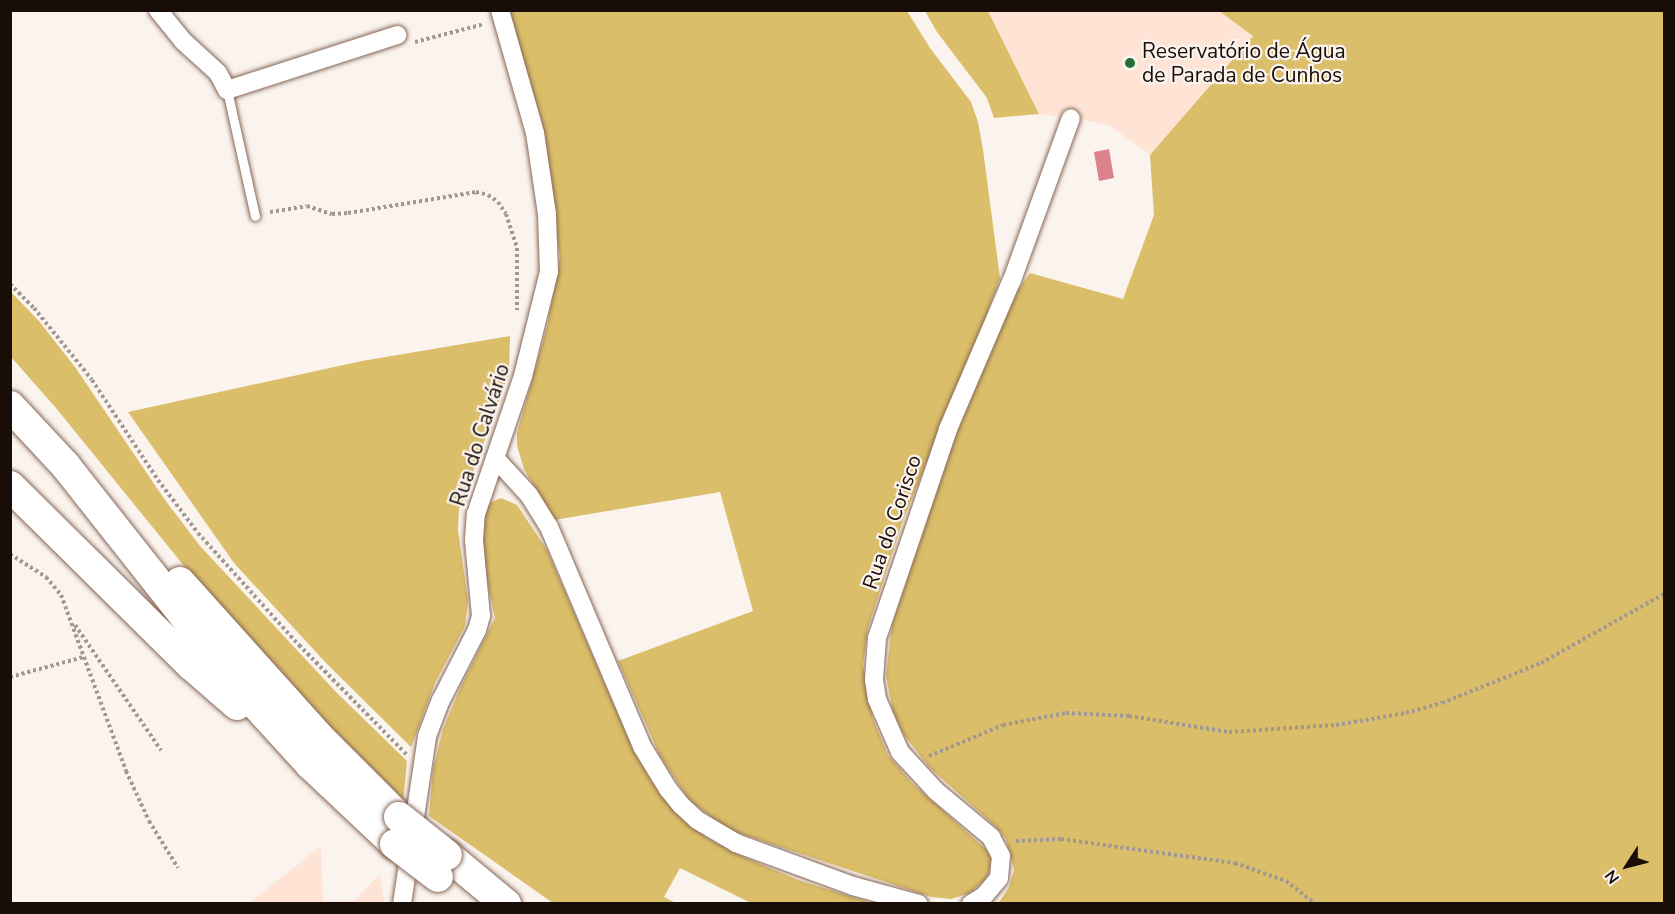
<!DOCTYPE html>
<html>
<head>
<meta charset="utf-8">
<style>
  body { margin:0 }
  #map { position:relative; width:1675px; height:914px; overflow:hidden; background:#faf3ee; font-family:"Nunito Sans",sans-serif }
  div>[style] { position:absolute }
  .built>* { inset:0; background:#ffe4d5 }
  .green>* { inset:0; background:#dbbe69 }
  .water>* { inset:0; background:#dd818c }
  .path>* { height:4px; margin-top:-2px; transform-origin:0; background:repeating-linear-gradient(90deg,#a19892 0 3px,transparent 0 6px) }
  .roads { filter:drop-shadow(0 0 2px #866755) drop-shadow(0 0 2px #866755) }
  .service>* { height:9px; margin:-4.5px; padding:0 4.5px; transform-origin:4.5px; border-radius:4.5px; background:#fff }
  .minor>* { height:18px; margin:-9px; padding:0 9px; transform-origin:9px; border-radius:9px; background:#fff }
  .trunk>* { height:30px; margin:-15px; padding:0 15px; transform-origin:15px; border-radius:15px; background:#fff }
  .bridges { filter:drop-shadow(0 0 2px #866755) drop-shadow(0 0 2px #866755) }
  .trunk-bridge>* { height:30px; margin:-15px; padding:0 15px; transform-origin:15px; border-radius:15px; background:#fff }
  .dots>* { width:16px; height:16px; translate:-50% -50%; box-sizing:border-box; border:3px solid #faf3ee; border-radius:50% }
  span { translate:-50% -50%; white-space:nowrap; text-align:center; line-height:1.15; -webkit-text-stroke:4.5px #faf3ee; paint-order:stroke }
  .poi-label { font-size:21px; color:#190d07 }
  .left { translate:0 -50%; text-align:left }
  .street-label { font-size:21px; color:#190d07 }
  .frame { position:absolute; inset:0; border:12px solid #190d07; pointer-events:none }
  .north { position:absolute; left:1597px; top:836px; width:60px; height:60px; -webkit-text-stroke:4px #faf3ee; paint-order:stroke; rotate:234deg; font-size:16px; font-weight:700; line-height:24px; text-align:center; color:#190d07 }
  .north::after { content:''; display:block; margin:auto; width:21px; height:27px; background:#190d07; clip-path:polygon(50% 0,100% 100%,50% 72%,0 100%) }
</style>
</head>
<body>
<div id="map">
  <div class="built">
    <i style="clip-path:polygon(988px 11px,1219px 11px,1253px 36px,1150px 155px,1110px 126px,1081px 119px,1039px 114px)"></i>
    <i style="clip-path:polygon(321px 846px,323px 901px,354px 901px,380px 874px,384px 903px,249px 903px)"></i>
  </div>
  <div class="green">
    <i style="clip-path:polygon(507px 11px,907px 11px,930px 48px,971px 102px,978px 122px,983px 150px,1000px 278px,976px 345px,903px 520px,868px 628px,863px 665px,873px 719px,888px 755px,912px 783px,988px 851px,991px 859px,990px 869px,986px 879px,970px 893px,951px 899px,931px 897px,729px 830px,690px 801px,660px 756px,618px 661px,753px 611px,720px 492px,554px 520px,524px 469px,517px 446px,517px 433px,547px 327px,560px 258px,541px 118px)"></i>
    <i style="clip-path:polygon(925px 11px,988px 11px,1039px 114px,994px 118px,987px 98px,937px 32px)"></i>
    <i style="clip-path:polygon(1219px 11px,1664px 11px,1664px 903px,998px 904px,1009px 887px,1014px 870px,1006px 839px,995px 826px,929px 767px,904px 735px,893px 712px,886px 675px,892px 625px,952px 445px,1009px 303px,1030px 273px,1123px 299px,1154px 215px,1150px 155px,1253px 36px)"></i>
    <i style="clip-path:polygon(10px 291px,39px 321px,75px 367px,165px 500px,200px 546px,336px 692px,407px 761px,403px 804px,378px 784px,193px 577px,56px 408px,11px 357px)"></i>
    <i style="clip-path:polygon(510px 336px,509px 374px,459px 510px,458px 530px,468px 601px,465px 626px,435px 683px,411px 747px,326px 663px,234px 563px,128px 412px,362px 361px)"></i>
    <i style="clip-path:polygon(501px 498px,517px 505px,547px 550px,633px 749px,649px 777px,679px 816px,709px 839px,739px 855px,798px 880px,872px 903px,751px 903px,680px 868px,664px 897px,676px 903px,553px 903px,429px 816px,433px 770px,443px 729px,462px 684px,495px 618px,481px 552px,481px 530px,487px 504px)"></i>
  </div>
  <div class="water">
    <i style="clip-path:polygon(1109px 149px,1114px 178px,1099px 181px,1094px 152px)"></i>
  </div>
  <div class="path">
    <i style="left:415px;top:42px;width:71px;rotate:-14.6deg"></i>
    <i style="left:270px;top:212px;width:37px;rotate:-9deg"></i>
    <i style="left:307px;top:206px;width:26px;rotate:18deg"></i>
    <i style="left:332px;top:214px;width:16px;rotate:-4deg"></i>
    <i style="left:348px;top:213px;width:130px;rotate:-9.3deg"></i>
    <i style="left:476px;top:192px;width:12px;rotate:14deg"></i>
    <i style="left:488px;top:195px;width:12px;rotate:35deg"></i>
    <i style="left:498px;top:202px;width:14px;rotate:56deg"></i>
    <i style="left:506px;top:214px;width:36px;rotate:72deg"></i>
    <i style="left:517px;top:248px;width:62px;rotate:90deg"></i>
    <i style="left:10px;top:284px;width:34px;rotate:45deg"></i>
    <i style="left:34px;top:308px;width:92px;rotate:51.1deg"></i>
    <i style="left:92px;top:380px;width:120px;rotate:56.6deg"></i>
    <i style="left:158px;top:480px;width:66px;rotate:53deg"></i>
    <i style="left:198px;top:533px;width:151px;rotate:48deg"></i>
    <i style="left:299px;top:645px;width:153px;rotate:45.5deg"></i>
    <i style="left:10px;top:554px;width:43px;rotate:32.6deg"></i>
    <i style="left:46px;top:577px;width:23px;rotate:50deg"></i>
    <i style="left:61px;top:595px;width:188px;rotate:69.7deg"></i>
    <i style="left:126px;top:771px;width:55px;rotate:65.3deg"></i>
    <i style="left:149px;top:821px;width:55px;rotate:58.3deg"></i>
    <i style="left:75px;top:625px;width:152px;rotate:55.5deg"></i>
    <i style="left:10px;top:677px;width:77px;rotate:-15.1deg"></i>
    <i style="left:929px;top:756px;width:80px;rotate:-22.7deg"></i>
    <i style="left:1003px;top:725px;width:64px;rotate:-10.8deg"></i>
    <i style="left:1066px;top:713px;width:63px;rotate:2.7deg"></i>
    <i style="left:1129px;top:716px;width:101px;rotate:9.1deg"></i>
    <i style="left:1229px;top:732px;width:107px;rotate:-3.7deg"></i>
    <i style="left:1336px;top:725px;width:71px;rotate:-9.7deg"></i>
    <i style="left:1406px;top:713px;width:37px;rotate:-16deg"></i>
    <i style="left:1442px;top:703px;width:107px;rotate:-22deg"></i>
    <i style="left:1541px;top:663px;width:141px;rotate:-29.3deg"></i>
    <i style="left:1016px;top:841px;width:45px;rotate:-2.5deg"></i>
    <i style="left:1061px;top:839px;width:176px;rotate:7.9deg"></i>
    <i style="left:1235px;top:863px;width:54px;rotate:19.4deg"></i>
    <i style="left:1286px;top:881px;width:37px;rotate:38deg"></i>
  </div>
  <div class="roads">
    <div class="service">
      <i style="left:227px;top:90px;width:129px;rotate:77.5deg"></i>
    </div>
    <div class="minor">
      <i style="left:158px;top:10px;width:40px;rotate:51deg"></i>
      <i style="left:183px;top:41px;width:47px;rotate:42.4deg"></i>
      <i style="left:218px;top:73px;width:19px;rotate:62deg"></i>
      <i style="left:227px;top:90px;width:179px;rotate:-17.9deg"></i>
      <i style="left:495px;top:458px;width:50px;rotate:47.4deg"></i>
      <i style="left:529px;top:495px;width:38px;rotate:58deg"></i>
      <i style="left:549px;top:527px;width:240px;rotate:67deg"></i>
      <i style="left:643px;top:748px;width:48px;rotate:58.6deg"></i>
      <i style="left:668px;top:789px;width:21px;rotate:51deg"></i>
      <i style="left:681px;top:805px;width:22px;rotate:43deg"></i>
      <i style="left:697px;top:820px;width:45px;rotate:30.5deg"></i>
      <i style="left:736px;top:843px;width:125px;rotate:20.2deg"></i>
      <i style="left:853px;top:886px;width:68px;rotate:15.3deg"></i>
      <i style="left:402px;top:904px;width:170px;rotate:-81.5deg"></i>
      <i style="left:427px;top:736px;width:39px;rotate:-69deg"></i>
      <i style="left:441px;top:700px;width:79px;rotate:-62.8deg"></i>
      <i style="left:477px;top:630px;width:15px;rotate:-74deg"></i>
      <i style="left:481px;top:616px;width:76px;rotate:-95.3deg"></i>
      <i style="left:474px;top:540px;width:26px;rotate:-86deg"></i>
      <i style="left:476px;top:514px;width:146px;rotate:-71.2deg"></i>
      <i style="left:523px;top:376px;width:107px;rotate:-76deg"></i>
      <i style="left:549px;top:272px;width:58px;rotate:-92deg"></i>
      <i style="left:547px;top:214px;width:82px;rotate:-98.4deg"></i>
      <i style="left:535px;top:133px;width:128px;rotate:-105.9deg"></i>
      <i style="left:971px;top:904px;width:15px;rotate:-32deg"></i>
      <i style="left:984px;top:896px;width:23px;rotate:-50deg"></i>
      <i style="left:999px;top:878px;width:22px;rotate:-85deg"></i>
      <i style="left:1001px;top:856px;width:21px;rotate:-118deg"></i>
      <i style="left:991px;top:837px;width:72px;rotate:-140.1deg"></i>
      <i style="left:936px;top:791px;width:53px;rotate:-132.7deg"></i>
      <i style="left:900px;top:752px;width:58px;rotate:-113.5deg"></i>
      <i style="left:877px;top:699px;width:20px;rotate:-99deg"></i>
      <i style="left:874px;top:679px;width:41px;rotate:-85.8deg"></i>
      <i style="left:877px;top:638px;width:221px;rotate:-71.2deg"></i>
      <i style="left:948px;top:429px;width:162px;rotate:-66.8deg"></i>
      <i style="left:1012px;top:280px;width:172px;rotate:-70deg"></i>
    </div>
    <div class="trunk">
      <i style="left:10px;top:406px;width:81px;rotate:47deg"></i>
      <i style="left:65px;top:465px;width:292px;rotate:51.7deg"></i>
      <i style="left:246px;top:694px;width:95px;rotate:47.6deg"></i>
      <i style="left:310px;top:764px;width:117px;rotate:43.3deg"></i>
      <i style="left:10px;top:486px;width:255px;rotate:44.7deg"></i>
      <i style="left:191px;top:665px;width:61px;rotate:41deg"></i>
      <i style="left:180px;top:582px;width:208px;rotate:48.1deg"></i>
      <i style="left:319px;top:737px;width:113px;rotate:45deg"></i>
      <i style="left:447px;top:855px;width:77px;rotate:39.7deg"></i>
    </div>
  </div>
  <div class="bridges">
    <div class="trunk-bridge">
      <i style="left:399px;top:817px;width:61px;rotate:38.4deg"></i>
      <i style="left:395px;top:844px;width:54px;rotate:37.5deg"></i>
    </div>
  </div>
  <div class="dots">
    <i style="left:1130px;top:63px;background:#296f3b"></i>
  </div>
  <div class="poi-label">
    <span class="left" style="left:1142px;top:63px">Reservatório de Água<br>de Parada de Cunhos</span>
  </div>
  <div class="street-label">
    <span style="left:480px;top:435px;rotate:-72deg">Rua do Calvário</span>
    <span style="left:892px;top:522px;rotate:-71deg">Rua do Corisco</span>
  </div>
  <div class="frame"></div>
  <div class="north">N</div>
</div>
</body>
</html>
